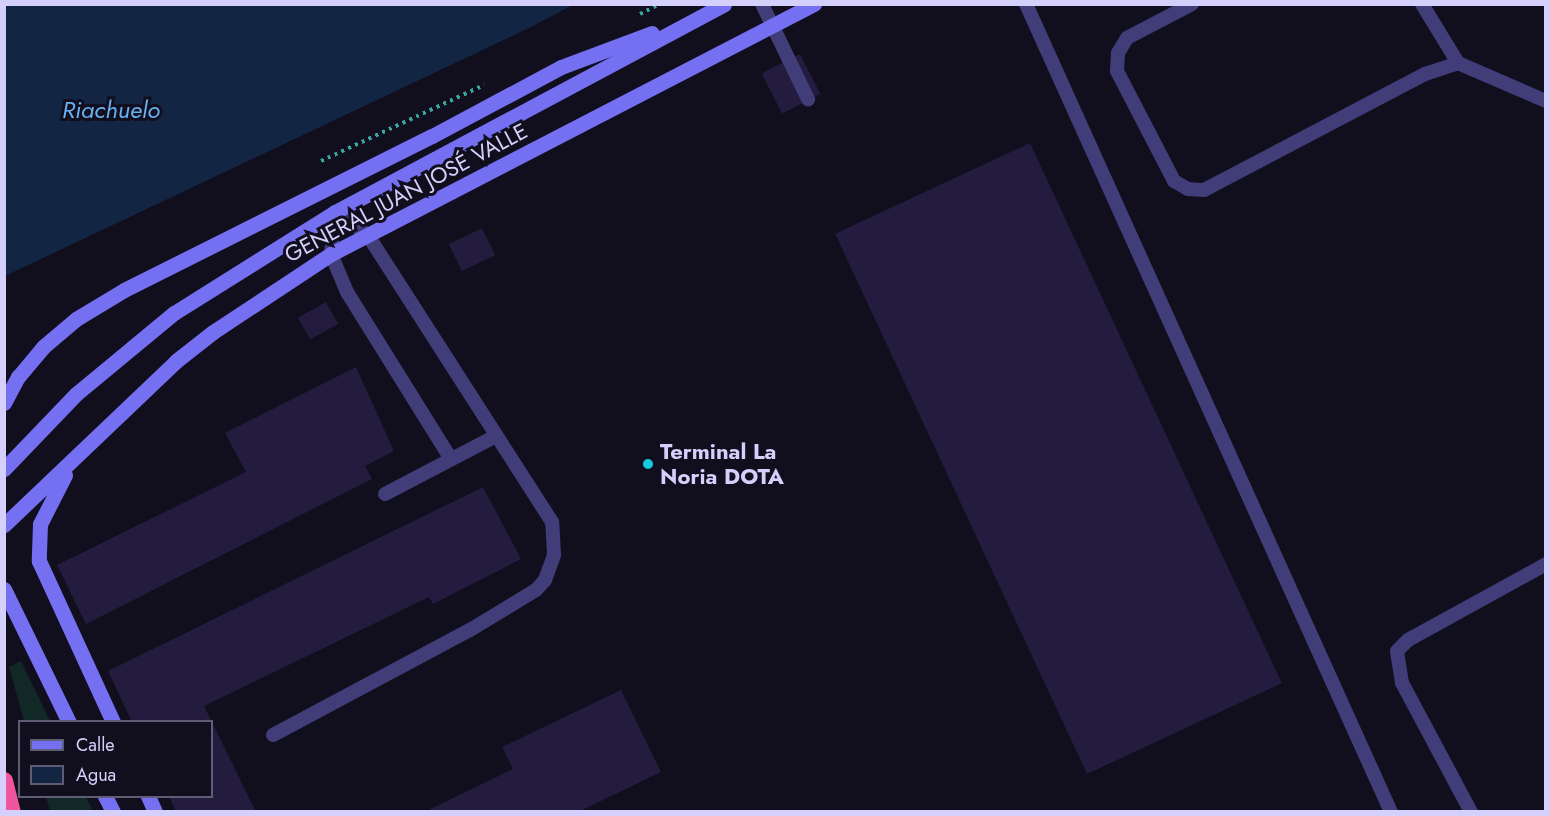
<!DOCTYPE html>
<meta charset="utf-8">
<style>
body{margin:0}
#map{position:relative;width:1550px;height:816px;overflow:hidden;background:#110e1e;font-family:Jost,sans-serif}
div>[style]{position:absolute}
.green>*{inset:0;background:#122827}
.water>*{inset:0;background:#122543}
.building>*{inset:0;background:#231c3e;transform-origin:0 0}
.path>*{height:4px;margin-top:-2px;transform-origin:0;background:repeating-linear-gradient(90deg,#38a6a1 0 3px,transparent 0 7.5px)}
.service>*{height:14px;margin:-7px;padding:0 7px;transform-origin:7px;border-radius:7px;background:#403d79}
.secondary>*{height:15px;margin:-7.5px;padding:0 7.5px;transform-origin:7.5px;border-radius:7.5px;background:#7570f2}
.motorway>*{height:18px;margin:-9px;padding:0 9px;transform-origin:9px;border-radius:9px;background:#f0569e}
.dots>*{width:16px;height:16px;translate:-50% -50%;box-sizing:border-box;border:3px solid #110e1e;border-radius:50%}
span{translate:-50% -50%;white-space:nowrap;text-align:center;line-height:1.15;-webkit-text-stroke:6px #110e1e;paint-order:stroke}
.street-label{font-size:22px;color:#d5d0fb}
.poi-label{font-size:22px;color:#d5d0fb;font-weight:700}
.left{translate:0 -50%;text-align:left}
.water-label{font-size:24px;color:#67b0f1;font-style:italic}
.frame{position:absolute;inset:0;border:6px solid #d5d0fb;pointer-events:none}
.legend{position:absolute;left:18px;top:720px;width:195px;height:78px;box-sizing:border-box;background:#110e1e;border:2px solid #5f5c76;margin:0;padding:8px 10px;list-style:none;font-size:18px;color:#d5d0fb}
.legend li{display:flex;align-items:center;gap:12px;height:30px}
.legend b{width:30px;border:2px solid #5f5c76}
</style>
<div id="map">
<div class="green">
<i style="clip-path:polygon(21px 661px,50px 721px,24px 721px,9px 667px)"></i>
<i style="clip-path:polygon(46px 797px,86px 797px,93px 811px,50px 811px)"></i>
</div>
<div class="water">
<i style="clip-path:polygon(573px 5px,529px 28px,5px 276px,5px 6px)"></i>
</div>
<div class="building">
<i style="left:800px;top:54px;width:45px;height:43px;rotate:63deg"></i>
<i style="left:1030px;top:143px;width:596px;height:215px;rotate:65deg"></i>
<i style="left:482px;top:228px;width:30px;height:37px;rotate:64deg"></i>
<i style="left:326px;top:302px;width:25px;height:32px;rotate:61deg"></i>
<i style="clip-path:polygon(356px 367px,394px 451px,365px 466px,372px 479px,86px 624px,57px 565px,246px 472px,225px 433px)"></i>
<i style="clip-path:polygon(483px 487px,521px 559px,433px 604px,429px 597px,204px 706px,256px 812px,176px 812px,169px 796px,212px 796px,212px 722px,132px 722px,108px 671px)"></i>
<i style="clip-path:polygon(621px 690px,661px 772px,578px 812px,424px 812px,513px 769px,502px 747px)"></i>
</div>
<div class="path">
<i style="left:640px;top:14px;width:22px;rotate:-27deg"></i>
<i style="left:321px;top:161px;width:180px;rotate:-25deg"></i>
</div>
<div class="service">
<i style="left:762px;top:4px;width:106px;rotate:64.2deg"></i>
<i style="left:1026px;top:4px;width:887px;rotate:65.69deg"></i>
<i style="left:1192px;top:4px;width:73px;rotate:152.4deg"></i>
<i style="left:1127px;top:38px;width:17px;rotate:121deg"></i>
<i style="left:1118px;top:53px;width:18px;rotate:93deg"></i>
<i style="left:1117px;top:71px;width:124px;rotate:62.6deg"></i>
<i style="left:1174px;top:181px;width:16px;rotate:30deg"></i>
<i style="left:1188px;top:189px;width:16px;rotate:4deg"></i>
<i style="left:1204px;top:190px;width:250px;rotate:-27.7deg"></i>
<i style="left:1425px;top:74px;width:35px;rotate:-18deg"></i>
<i style="left:1422px;top:4px;width:69px;rotate:58.6deg"></i>
<i style="left:1458px;top:63px;width:96px;rotate:23.4deg"></i>
<i style="left:335px;top:212px;width:42px;rotate:95.4deg"></i>
<i style="left:331px;top:254px;width:41px;rotate:67.2deg"></i>
<i style="left:347px;top:292px;width:197px;rotate:58.1deg"></i>
<i style="left:385px;top:494px;width:123px;rotate:-27.6deg"></i>
<i style="left:273px;top:735px;width:223px;rotate:-28.1deg"></i>
<i style="left:470px;top:630px;width:77px;rotate:-31.2deg"></i>
<i style="left:536px;top:590px;width:13px;rotate:-48deg"></i>
<i style="left:545px;top:580px;width:27px;rotate:-70deg"></i>
<i style="left:554px;top:555px;width:33px;rotate:-93deg"></i>
<i style="left:552px;top:522px;width:341px;rotate:-122.7deg"></i>
<i style="left:368px;top:235px;width:40px;rotate:-145.1deg"></i>
<i style="left:1471px;top:812px;width:146px;rotate:-118.1deg"></i>
<i style="left:1402px;top:683px;width:32px;rotate:-99deg"></i>
<i style="left:1397px;top:651px;width:16px;rotate:-45deg"></i>
<i style="left:1408px;top:640px;width:158px;rotate:-28.8deg"></i>
</div>
<div class="secondary">
<i style="left:4px;top:403px;width:30px;rotate:-62deg"></i>
<i style="left:18px;top:377px;width:39px;rotate:-50deg"></i>
<i style="left:43px;top:347px;width:43px;rotate:-40.3deg"></i>
<i style="left:76px;top:319px;width:56px;rotate:-31.1deg"></i>
<i style="left:124px;top:290px;width:344px;rotate:-26.6deg"></i>
<i style="left:432px;top:136px;width:146px;rotate:-28.1deg"></i>
<i style="left:561px;top:67px;width:97px;rotate:-20.5deg"></i>
<i style="left:4px;top:469px;width:104px;rotate:-46.2deg"></i>
<i style="left:76px;top:394px;width:127px;rotate:-39.6deg"></i>
<i style="left:174px;top:313px;width:190px;rotate:-32.1deg"></i>
<i style="left:335px;top:212px;width:441px;rotate:-28.1deg"></i>
<i style="left:65px;top:475px;width:55px;rotate:117deg"></i>
<i style="left:40px;top:524px;width:37px;rotate:92deg"></i>
<i style="left:39px;top:561px;width:177px;rotate:65.3deg"></i>
<i style="left:4px;top:525px;width:238px;rotate:-43.6deg"></i>
<i style="left:176px;top:361px;width:47px;rotate:-38.1deg"></i>
<i style="left:213px;top:332px;width:141px;rotate:-33.5deg"></i>
<i style="left:331px;top:254px;width:544px;rotate:-27.37deg"></i>
<i style="left:4px;top:589px;width:148px;rotate:64deg"></i>
<i style="left:105px;top:796px;width:18px;rotate:63deg"></i>
<i style="left:148px;top:796px;width:17px;rotate:66deg"></i>
</div>
<div class="motorway">
<i style="left:4px;top:781px;width:32px;rotate:76deg"></i>
</div>
<div class="dots">
<i style="left:648px;top:464px;background:#15cbe2"></i>
</div>
<div class="street-label">
<span style="left:406px;top:193px;rotate:-28deg">GENERAL JUAN JOSÉ VALLE</span>
</div>
<div class="poi-label">
<span class="left" style="left:660px;top:464px">Terminal La<br>Noria DOTA</span>
</div>
<div class="water-label">
<span style="left:111px;top:110px">Riachuelo</span>
</div>
<div class="frame"></div>
<ul class="legend">
<li><b style="height:8px;background:#7570f2"></b>Calle</li>
<li><b style="height:16px;background:#122543"></b>Agua</li>
</ul>
</div>
